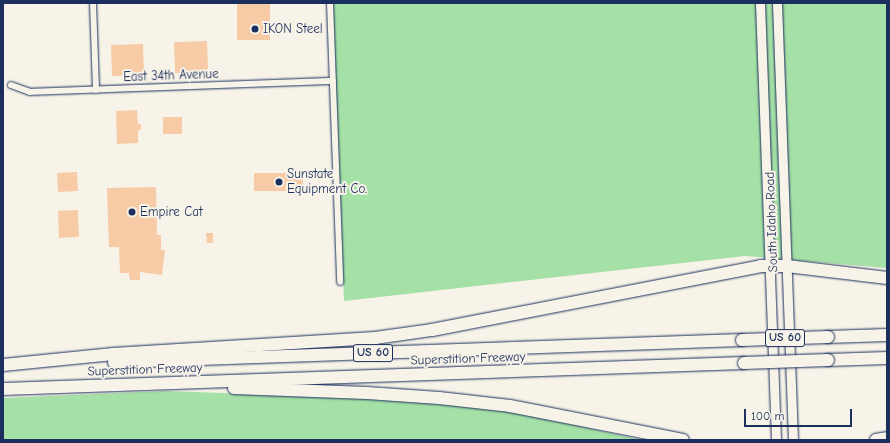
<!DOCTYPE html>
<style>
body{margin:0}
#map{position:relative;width:890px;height:443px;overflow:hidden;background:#f7f3e8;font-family:"Comic Neue",sans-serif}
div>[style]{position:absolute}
.green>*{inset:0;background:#a5e0a6}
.building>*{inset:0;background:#f7cba6;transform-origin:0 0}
.roads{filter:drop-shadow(0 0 1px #1b2f5e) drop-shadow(0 0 1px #1b2f5e)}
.minor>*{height:6px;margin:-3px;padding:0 3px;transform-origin:3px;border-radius:3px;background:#f7f3e8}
.secondary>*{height:9px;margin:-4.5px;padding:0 4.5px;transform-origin:4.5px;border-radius:4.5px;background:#f7f3e8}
.motorway>*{height:12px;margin:-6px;padding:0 6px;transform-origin:6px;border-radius:6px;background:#f7f3e8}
.bridges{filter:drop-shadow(0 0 1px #1b2f5e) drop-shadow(0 0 1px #1b2f5e)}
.motorway-bridge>*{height:12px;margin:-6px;padding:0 6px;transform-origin:6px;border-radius:6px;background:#f7f3e8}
.dots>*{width:11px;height:11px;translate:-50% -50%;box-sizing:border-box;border:2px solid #f7f3e8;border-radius:50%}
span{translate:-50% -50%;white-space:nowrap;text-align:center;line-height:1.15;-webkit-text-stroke:4px #f7f3e8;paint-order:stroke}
.shield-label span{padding:1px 3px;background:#f7f3e8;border:1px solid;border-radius:3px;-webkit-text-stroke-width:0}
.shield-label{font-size:12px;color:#1b2f5e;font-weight:700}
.poi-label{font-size:13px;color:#1b2f5e}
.left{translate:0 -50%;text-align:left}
.street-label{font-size:13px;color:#1b2f5e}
.frame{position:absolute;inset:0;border:4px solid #1b2f5e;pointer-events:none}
.scale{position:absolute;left:744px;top:409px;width:108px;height:18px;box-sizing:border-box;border:2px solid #1b2f5e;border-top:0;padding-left:5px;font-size:12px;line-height:14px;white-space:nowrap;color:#1b2f5e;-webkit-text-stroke:3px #f7f3e8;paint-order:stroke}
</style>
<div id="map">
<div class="green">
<i style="clip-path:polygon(331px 3px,887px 3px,887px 268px,745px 256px,344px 301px)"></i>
<i style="clip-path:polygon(167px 391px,410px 400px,510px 411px,642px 440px,3px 440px,3px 398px)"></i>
</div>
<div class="building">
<i style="left:237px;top:3px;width:33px;height:37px"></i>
<i style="left:207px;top:41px;width:31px;height:33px;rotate:88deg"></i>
<i style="left:143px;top:44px;width:31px;height:32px;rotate:88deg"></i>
<i style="clip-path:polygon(137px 110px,138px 124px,141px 124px,141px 130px,138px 130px,138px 143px,117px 144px,116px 111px)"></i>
<i style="left:163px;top:117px;width:19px;height:17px"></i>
<i style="left:77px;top:172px;width:19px;height:20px;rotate:87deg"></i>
<i style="left:303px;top:173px;width:18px;height:49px;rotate:90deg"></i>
<i style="clip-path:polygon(156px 187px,157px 235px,161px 235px,161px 250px,165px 250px,162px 275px,140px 272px,140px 280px,130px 280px,129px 273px,120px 273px,119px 247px,109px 247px,107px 188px)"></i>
<i style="left:78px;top:210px;width:27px;height:20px;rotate:88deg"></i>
<i style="clip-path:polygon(206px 233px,213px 233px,213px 243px,207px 243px)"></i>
</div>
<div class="roads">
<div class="minor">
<i style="left:93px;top:3px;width:87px;rotate:88deg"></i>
<i style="left:330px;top:3px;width:279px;rotate:87.9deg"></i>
<i style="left:11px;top:85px;width:20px;rotate:20deg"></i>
<i style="left:30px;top:92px;width:303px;rotate:-2.1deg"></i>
</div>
<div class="secondary">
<i style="left:760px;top:3px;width:437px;rotate:87.9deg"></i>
<i style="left:777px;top:3px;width:437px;rotate:87.9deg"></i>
</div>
<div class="motorway">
<i style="left:828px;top:337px;width:59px;rotate:-1.9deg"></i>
<i style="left:828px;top:360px;width:59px;rotate:-1.9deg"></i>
<i style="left:114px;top:362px;width:628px;rotate:-2.01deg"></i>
<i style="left:3px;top:365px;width:111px;rotate:-5.7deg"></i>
<i style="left:113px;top:354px;width:262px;rotate:-3.5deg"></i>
<i style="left:375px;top:338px;width:58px;rotate:-8deg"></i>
<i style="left:432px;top:330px;width:334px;rotate:-11deg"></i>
<i style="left:760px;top:266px;width:27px"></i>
<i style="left:787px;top:266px;width:101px;rotate:6.8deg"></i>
<i style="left:234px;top:388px;width:133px;rotate:2.2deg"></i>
<i style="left:367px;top:393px;width:72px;rotate:4deg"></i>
<i style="left:439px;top:398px;width:71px;rotate:6.4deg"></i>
<i style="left:510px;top:406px;width:176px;rotate:11.1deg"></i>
<i style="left:3px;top:389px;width:741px;rotate:-2.01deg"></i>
<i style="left:876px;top:440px;width:11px;rotate:-10deg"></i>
</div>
</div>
<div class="bridges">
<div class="motorway-bridge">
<i style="left:742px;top:340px;width:86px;rotate:-2deg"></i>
<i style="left:744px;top:363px;width:84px;rotate:-2deg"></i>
</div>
</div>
<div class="dots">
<i style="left:255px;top:29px;background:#1b2f5e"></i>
<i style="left:279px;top:182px;background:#1b2f5e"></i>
<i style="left:132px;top:212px;background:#1b2f5e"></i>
</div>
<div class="shield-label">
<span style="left:785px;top:338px">US 60</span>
<span style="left:373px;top:353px">US 60</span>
</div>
<div class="poi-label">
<span class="left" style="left:263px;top:29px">IKON Steel</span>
<span class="left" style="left:287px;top:182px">Sunstate<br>Equipment Co.</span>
<span class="left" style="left:140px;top:212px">Empire Cat</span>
</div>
<div class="street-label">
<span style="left:171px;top:76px;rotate:-2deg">East 34th Avenue</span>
<span style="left:772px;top:222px;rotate:-92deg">South Idaho Road</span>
<span style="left:468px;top:359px;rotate:-2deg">Superstition Freeway</span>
<span style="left:145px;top:370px;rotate:-2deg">Superstition Freeway</span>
</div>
<div class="frame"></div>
<div class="scale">100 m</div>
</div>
